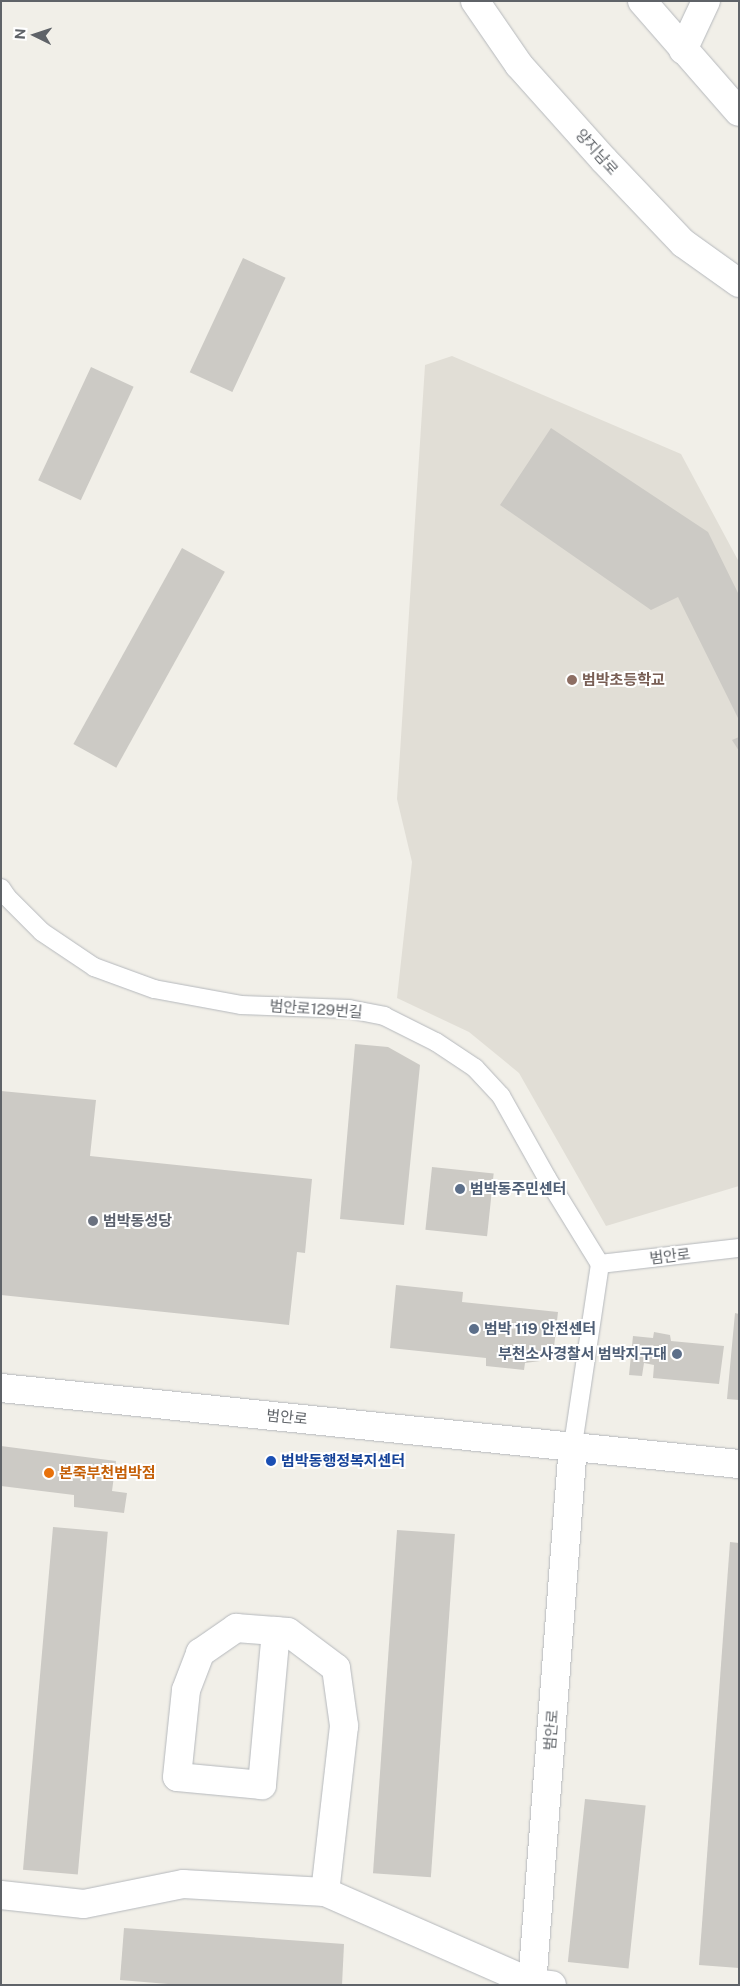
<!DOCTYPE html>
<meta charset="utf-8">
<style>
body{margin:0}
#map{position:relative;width:740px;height:1986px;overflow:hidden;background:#f1efe8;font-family:"Public Sans","Noto Sans KR",sans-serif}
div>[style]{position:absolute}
.education>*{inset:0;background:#e1ded6}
.building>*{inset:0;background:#cccac5;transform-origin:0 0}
.roads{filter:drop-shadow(0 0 1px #b5b8bc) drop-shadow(0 0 1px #b5b8bc)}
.lane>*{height:18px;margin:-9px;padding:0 9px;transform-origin:9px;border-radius:9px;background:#fff}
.street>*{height:28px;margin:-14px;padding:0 14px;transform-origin:14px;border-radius:14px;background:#fff}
.secondary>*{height:28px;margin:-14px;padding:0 14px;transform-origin:14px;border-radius:14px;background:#fff}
.dots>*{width:14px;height:14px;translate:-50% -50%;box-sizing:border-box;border:2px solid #fff;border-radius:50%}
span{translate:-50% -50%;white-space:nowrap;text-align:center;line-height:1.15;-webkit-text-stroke:4px #fff;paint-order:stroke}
.street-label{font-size:15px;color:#5f6368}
.education-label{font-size:15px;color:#785e54;font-weight:700}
.left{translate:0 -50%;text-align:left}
.service-label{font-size:15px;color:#4e5e75;font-weight:700}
.right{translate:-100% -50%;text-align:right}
.worship-label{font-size:15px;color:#5b616d;font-weight:700}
.transit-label{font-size:15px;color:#164399;font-weight:700}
.food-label{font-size:15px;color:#c56008;font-weight:700}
.frame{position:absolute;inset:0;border:2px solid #5f6368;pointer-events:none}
.north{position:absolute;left:10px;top:10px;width:50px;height:50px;-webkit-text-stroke:4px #fff;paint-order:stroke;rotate:274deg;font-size:14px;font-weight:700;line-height:20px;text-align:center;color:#5f6368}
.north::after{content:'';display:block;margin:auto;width:18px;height:22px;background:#5f6368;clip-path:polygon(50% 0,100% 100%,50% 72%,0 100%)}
</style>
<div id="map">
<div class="education">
<i style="clip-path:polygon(452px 356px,681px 454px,739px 562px,739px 1186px,606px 1226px,519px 1073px,469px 1032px,397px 998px,412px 862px,397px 799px,425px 365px)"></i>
</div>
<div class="building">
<i style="left:243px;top:258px;width:47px;height:126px;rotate:25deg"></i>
<i style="left:91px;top:367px;width:47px;height:125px;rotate:25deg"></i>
<i style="clip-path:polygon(551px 428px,708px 532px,739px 595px,739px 720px,678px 597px,651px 610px,500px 505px)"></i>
<i style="left:182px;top:548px;width:49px;height:224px;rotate:29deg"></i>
<i style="clip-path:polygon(739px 737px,739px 751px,732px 740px)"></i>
<i style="clip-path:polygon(355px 1044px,388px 1047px,420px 1065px,404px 1225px,340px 1219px)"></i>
<i style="clip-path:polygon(1px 1091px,96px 1100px,90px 1156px,312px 1179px,305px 1253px,297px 1252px,289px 1325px,1px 1295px)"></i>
<i style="left:432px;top:1167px;width:62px;height:63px;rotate:6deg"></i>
<i style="clip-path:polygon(396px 1285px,463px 1292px,462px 1302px,558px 1312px,554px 1347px,549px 1346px,540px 1361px,525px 1363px,524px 1370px,486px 1366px,486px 1358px,390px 1348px)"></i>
<i style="clip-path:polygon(735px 1313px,739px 1314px,739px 1400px,727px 1399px)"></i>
<i style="clip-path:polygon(654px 1332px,670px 1335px,671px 1341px,724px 1346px,719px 1384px,653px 1378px,654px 1365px,644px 1363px,642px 1376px,629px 1375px,633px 1336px,653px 1338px)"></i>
<i style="clip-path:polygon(1px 1446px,116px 1461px,112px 1491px,127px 1493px,124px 1513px,74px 1507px,74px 1495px,1px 1486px)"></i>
<i style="left:53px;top:1527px;width:55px;height:344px;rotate:5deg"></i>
<i style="left:397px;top:1530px;width:58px;height:344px;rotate:4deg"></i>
<i style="clip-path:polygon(730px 1542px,739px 1543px,739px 1968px,699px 1965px)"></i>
<i style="left:585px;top:1799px;width:61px;height:164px;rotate:6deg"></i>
<i style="clip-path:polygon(124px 1928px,344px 1944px,342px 1985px,180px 1985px,120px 1980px)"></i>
</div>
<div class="roads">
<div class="lane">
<i style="left:1px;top:888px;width:11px;rotate:56deg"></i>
<i style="left:7px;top:897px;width:49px;rotate:45deg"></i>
<i style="left:42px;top:932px;width:63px;rotate:33.9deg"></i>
<i style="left:94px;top:967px;width:64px;rotate:20.1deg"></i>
<i style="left:154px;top:989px;width:88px;rotate:10.4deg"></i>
<i style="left:241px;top:1005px;width:108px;rotate:2.1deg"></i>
<i style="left:349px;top:1009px;width:36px;rotate:11deg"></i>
<i style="left:384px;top:1016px;width:58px;rotate:26.6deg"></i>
<i style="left:436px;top:1042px;width:47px;rotate:33.7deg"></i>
<i style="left:475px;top:1068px;width:38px;rotate:47deg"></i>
<i style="left:501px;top:1096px;width:94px;rotate:60.7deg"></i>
<i style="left:547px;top:1178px;width:101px;rotate:58.4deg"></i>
<i style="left:600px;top:1264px;width:183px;rotate:98.5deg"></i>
<i style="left:600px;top:1264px;width:140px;rotate:-6.6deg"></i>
</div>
<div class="street">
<i style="left:475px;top:1px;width:78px;rotate:55.5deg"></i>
<i style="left:519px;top:65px;width:127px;rotate:48.2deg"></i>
<i style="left:604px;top:160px;width:115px;rotate:46.4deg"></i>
<i style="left:683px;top:243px;width:69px;rotate:35.5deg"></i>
<i style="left:642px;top:1px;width:147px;rotate:48.9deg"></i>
<i style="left:683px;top:50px;width:54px;rotate:-64.9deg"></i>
<i style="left:276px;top:1631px;width:155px;rotate:95.2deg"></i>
<i style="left:262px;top:1785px;width:85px;rotate:-174.6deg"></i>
<i style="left:177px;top:1777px;width:87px;rotate:-84.1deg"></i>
<i style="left:186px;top:1690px;width:40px;rotate:-69deg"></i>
<i style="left:200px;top:1653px;width:44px;rotate:-34.8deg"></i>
<i style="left:236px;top:1628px;width:52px;rotate:4.4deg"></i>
<i style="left:288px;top:1632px;width:60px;rotate:36.9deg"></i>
<i style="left:336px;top:1668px;width:59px;rotate:82.1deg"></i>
<i style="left:344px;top:1726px;width:167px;rotate:96.5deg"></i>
<i style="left:1px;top:1895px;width:83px;rotate:6.2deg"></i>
<i style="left:84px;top:1904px;width:101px;rotate:-11.4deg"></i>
<i style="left:183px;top:1884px;width:142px;rotate:3.2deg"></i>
<i style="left:325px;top:1892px;width:226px;rotate:23.7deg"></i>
<i style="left:532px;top:1983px;width:20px;rotate:6deg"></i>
<i style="left:532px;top:1985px;width:542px;rotate:-85.66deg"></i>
</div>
<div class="secondary">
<i style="left:1px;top:1388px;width:742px;rotate:5.88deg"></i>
</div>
</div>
<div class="dots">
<i style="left:572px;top:680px;background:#8d6e63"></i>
<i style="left:460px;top:1189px;background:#5c6f8a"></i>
<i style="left:93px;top:1221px;background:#6b7280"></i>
<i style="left:474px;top:1329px;background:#5c6f8a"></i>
<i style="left:677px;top:1354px;background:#5c6f8a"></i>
<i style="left:271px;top:1461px;background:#1a4fb4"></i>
<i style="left:49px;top:1473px;background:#e8710a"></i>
</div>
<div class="street-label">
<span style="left:597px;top:152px;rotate:48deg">양지남로</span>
<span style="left:316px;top:1009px;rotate:4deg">범안로129번길</span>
<span style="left:670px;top:1256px;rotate:-7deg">범안로</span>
<span style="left:287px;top:1417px;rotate:6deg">범안로</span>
<span style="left:551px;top:1730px;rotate:-86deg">범안로</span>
</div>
<div class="education-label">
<span class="left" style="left:582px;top:680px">범박초등학교</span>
</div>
<div class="service-label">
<span class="left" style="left:470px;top:1189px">범박동주민센터</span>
<span class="left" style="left:484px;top:1329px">범박 119 안전센터</span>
<span class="right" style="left:667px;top:1354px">부천소사경찰서 범박지구대</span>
</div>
<div class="worship-label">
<span class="left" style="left:103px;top:1221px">범박동성당</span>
</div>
<div class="transit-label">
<span class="left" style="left:281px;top:1461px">범박동행정복지센터</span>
</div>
<div class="food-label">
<span class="left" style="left:59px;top:1473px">본죽부천범박점</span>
</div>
<div class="frame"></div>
<div class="north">N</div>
</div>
